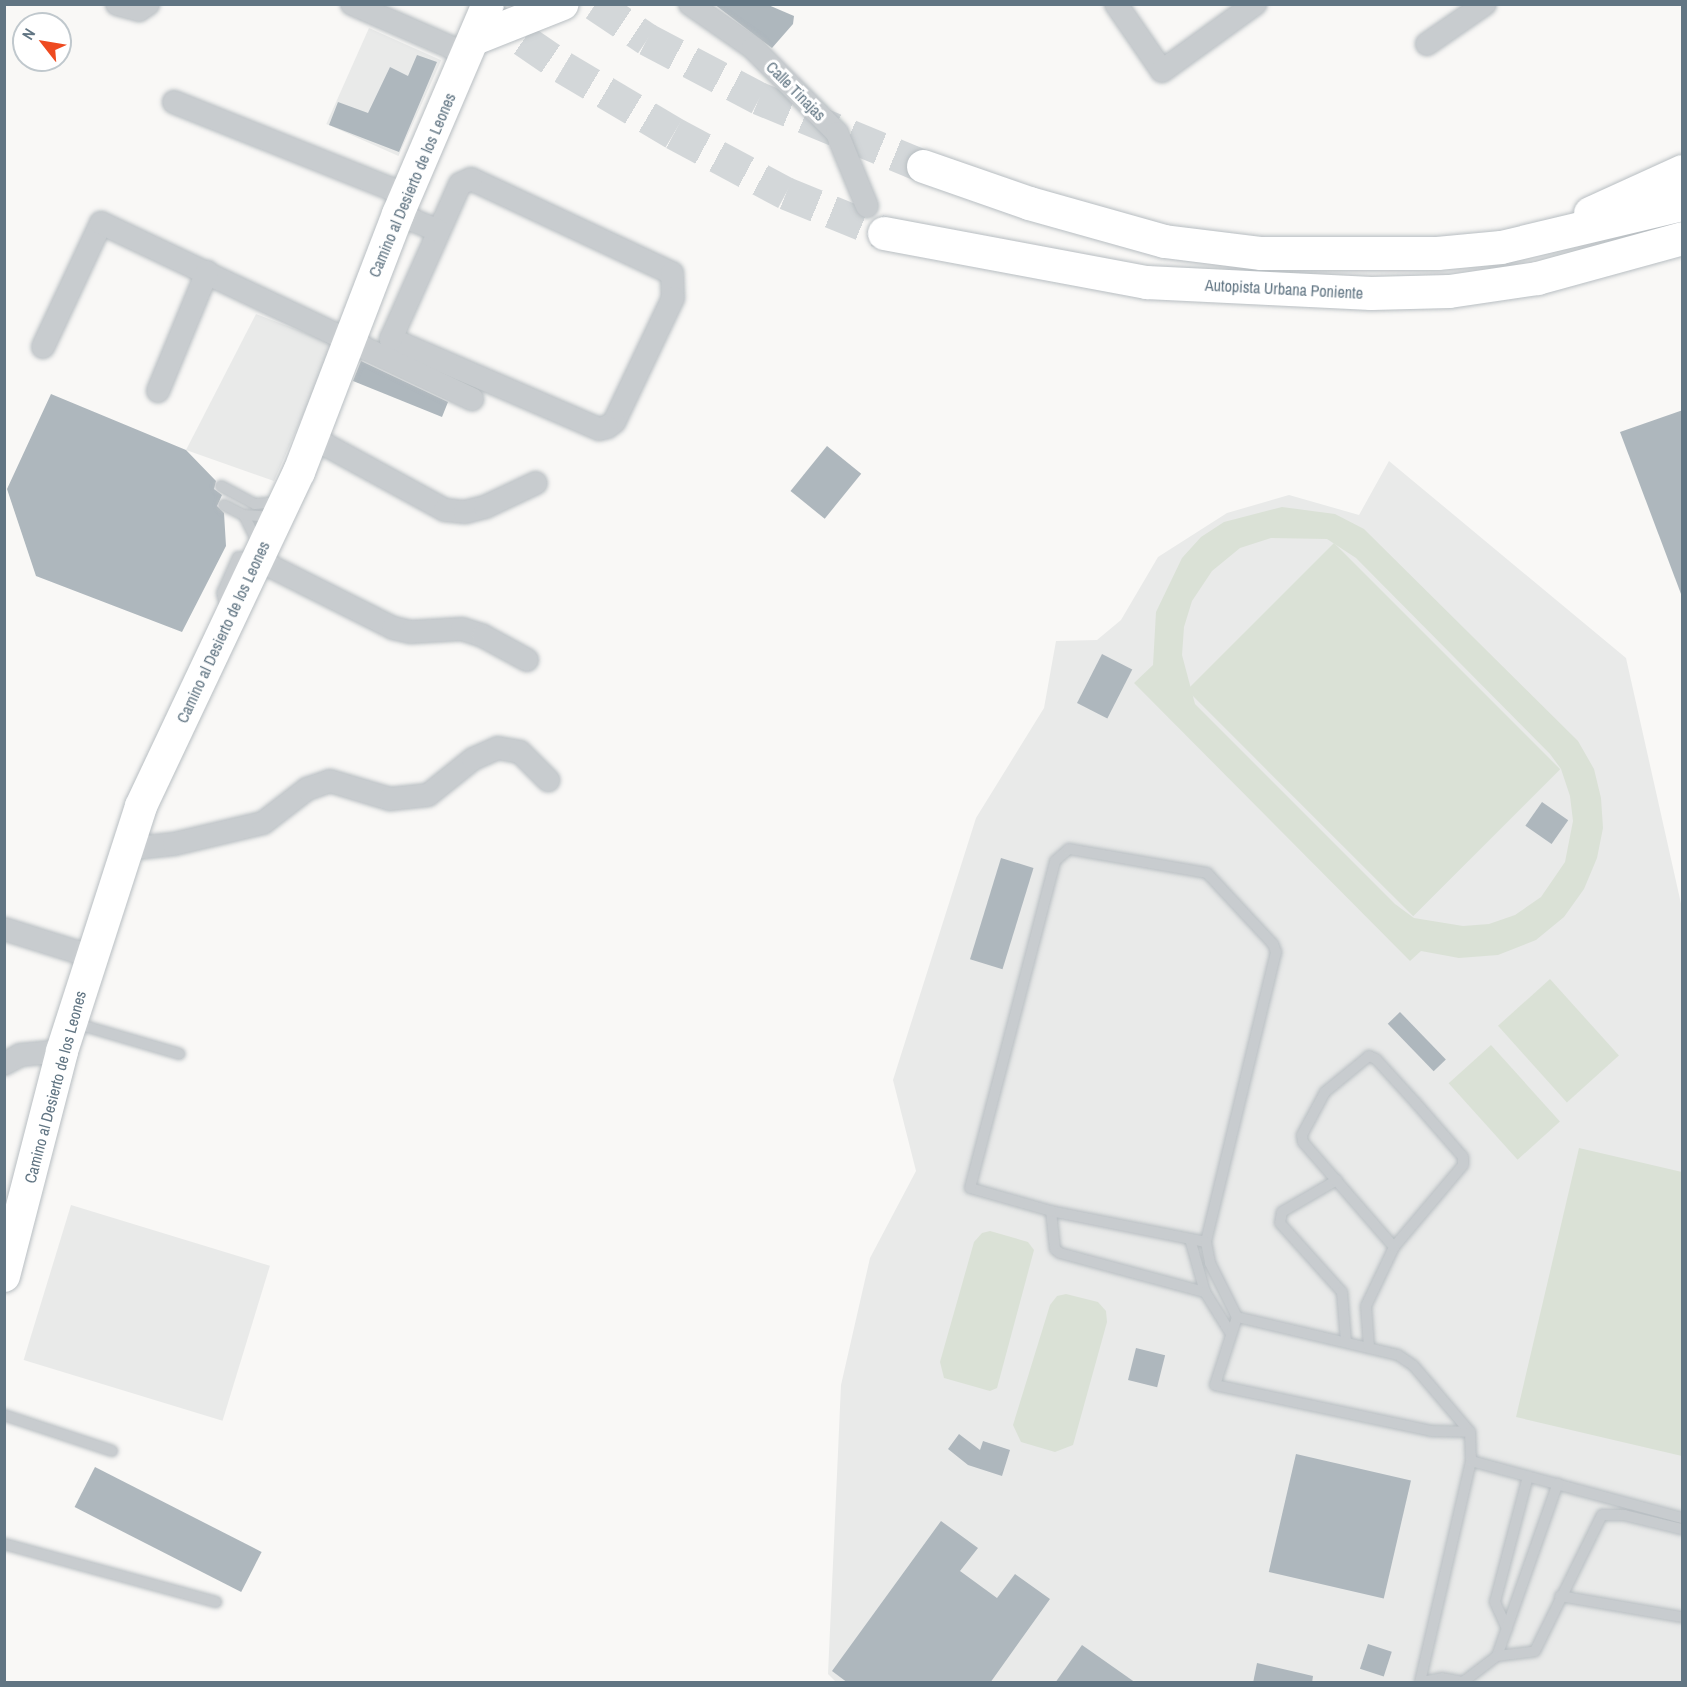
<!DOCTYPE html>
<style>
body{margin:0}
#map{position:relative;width:1687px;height:1687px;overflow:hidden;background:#f9f8f6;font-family:"Archivo Narrow",sans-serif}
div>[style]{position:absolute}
.built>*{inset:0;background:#e9eae9;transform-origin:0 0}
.green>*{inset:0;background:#dae1d6;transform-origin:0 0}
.building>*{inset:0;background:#aeb7bd;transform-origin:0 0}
.highway-tunnel>*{height:33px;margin-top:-16.5px;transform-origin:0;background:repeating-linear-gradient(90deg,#d3d7d9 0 33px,transparent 0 49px)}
.roads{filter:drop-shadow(0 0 2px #b8bec2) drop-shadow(0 0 2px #b8bec2)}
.lane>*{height:10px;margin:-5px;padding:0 5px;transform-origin:5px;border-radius:5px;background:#c8cccf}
.street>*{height:22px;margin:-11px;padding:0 11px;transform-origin:11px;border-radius:11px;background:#c8cccf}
.secondary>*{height:32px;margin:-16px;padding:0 16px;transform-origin:16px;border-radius:16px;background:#fff}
.highway>*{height:33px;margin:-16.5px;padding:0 16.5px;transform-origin:16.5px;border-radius:16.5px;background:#fff}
span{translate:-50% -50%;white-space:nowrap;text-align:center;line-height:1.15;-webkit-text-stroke:6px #fff;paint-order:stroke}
.street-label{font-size:16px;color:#617583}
.frame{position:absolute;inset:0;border:6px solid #617583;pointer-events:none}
.north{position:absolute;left:12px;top:12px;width:60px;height:60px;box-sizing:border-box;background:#fff;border:2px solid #c0c8cd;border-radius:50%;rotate:301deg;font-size:16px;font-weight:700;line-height:24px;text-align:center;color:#617583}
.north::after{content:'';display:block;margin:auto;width:21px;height:27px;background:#ee4a20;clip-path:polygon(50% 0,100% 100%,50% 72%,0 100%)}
</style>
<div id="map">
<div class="built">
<i style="left:369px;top:28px;width:79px;height:105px;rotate:24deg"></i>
<i style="clip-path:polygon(256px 314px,334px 344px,274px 481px,186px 450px)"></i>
<i style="clip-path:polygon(1389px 461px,1626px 658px,1682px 908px,1682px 1682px,836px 1682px,828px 1674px,841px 1385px,870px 1258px,916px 1171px,893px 1080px,976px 818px,1044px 708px,1056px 641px,1097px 640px,1121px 620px,1158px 557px,1227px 513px,1289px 495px,1359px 515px)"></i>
<i style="left:71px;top:1205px;width:208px;height:162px;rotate:17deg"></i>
</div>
<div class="green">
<i style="clip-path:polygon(evenodd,1282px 507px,1335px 514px,1364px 529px,1578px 741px,1594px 769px,1601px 798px,1603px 828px,1597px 858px,1584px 889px,1564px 917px,1536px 940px,1498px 955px,1459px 958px,1421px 951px,1410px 961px,1134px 683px,1153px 665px,1156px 612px,1182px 558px,1201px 537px,1224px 522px,1282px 507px,1271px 538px,1327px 539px,1356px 558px,1550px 754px,1561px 769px,1570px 796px,1573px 821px,1565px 862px,1541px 897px,1515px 915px,1489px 924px,1463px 926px,1414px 918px,1395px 904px,1195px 704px,1182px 655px,1184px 627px,1192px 601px,1212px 571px,1240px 548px,1271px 538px)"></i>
<i style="left:1334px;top:543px;width:320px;height:208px;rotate:45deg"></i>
<i style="left:1550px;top:979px;width:103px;height:70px;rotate:48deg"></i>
<i style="left:1491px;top:1045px;width:103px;height:57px;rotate:48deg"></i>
<i style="clip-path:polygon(1579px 1148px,1682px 1172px,1682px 1456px,1516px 1417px)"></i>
<i style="clip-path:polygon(990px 1231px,1028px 1242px,1034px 1250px,997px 1388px,990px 1391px,944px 1378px,940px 1362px,974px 1242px,982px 1233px)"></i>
<i style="clip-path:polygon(1066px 1294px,1098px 1302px,1106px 1311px,1107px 1322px,1073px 1445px,1055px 1452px,1021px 1442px,1013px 1425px,1050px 1305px,1057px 1296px)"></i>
</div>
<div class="building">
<i style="clip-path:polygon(714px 4px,766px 4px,794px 16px,793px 24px,772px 48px)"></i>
<i style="clip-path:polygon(417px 55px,437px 62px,399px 152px,329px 125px,338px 102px,368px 113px,390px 67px,408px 76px)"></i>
<i style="clip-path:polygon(361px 361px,448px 402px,442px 417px,353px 381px)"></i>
<i style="clip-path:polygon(51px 394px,186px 450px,216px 481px,214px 489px,222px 495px,217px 506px,224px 513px,226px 546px,182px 632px,36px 576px,7px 489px)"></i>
<i style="clip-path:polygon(1683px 410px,1683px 594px,1681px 594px,1620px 432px)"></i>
<i style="left:827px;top:446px;width:44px;height:58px;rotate:39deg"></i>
<i style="left:1102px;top:654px;width:34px;height:55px;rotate:27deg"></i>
<i style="left:1542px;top:802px;width:32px;height:29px;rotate:35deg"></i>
<i style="left:1001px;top:858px;width:34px;height:106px;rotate:17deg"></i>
<i style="left:1400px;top:1012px;width:66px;height:17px;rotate:46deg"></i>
<i style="left:1136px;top:1348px;width:30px;height:33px;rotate:14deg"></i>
<i style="clip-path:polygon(959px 1434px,980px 1450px,983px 1441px,1010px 1450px,1002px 1476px,968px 1465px,948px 1449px)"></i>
<i style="left:1296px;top:1454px;width:118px;height:121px;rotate:13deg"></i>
<i style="left:95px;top:1467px;width:187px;height:45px;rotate:27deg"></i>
<i style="clip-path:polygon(941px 1521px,978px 1548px,960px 1571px,997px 1598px,1015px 1574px,1050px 1599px,990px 1683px,848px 1683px,832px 1671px)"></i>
<i style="left:1368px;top:1644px;width:25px;height:26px;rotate:18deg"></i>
<i style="clip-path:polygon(1082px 1645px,1136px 1683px,1055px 1683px)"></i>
<i style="clip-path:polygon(1257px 1663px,1313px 1676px,1312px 1683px,1253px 1683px)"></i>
</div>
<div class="highway-tunnel">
<i style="left:595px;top:4px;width:63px;rotate:33.9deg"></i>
<i style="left:647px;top:39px;width:127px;rotate:27.8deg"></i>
<i style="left:759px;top:98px;width:178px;rotate:22.5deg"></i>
<i style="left:483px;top:12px;width:97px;rotate:34.5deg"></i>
<i style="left:563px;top:67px;width:129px;rotate:30.7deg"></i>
<i style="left:674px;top:133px;width:127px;rotate:28.2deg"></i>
<i style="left:786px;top:193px;width:106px;rotate:22.2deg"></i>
</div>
<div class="roads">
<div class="lane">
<i style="left:221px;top:486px;width:38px;rotate:28deg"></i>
<i style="left:255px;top:504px;width:24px;rotate:-5deg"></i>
<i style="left:224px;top:505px;width:22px;rotate:27deg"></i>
<i style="left:244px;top:515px;width:34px;rotate:64deg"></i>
<i style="left:244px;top:515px;width:29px;rotate:4deg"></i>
<i style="left:226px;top:609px;width:16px;rotate:-104deg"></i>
<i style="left:222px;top:593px;width:39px;rotate:-66deg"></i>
<i style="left:238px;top:557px;width:18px;rotate:6deg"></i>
<i style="left:74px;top:1023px;width:110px;rotate:16.3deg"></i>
<i style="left:1337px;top:1180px;width:64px;rotate:149.8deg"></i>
<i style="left:1282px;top:1212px;width:11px;rotate:100deg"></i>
<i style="left:1280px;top:1223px;width:93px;rotate:48.1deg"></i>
<i style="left:1342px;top:1292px;width:50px;rotate:85.4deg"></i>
<i style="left:1051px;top:1211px;width:38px;rotate:84deg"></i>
<i style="left:1055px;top:1249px;width:6px;rotate:39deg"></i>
<i style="left:1060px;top:1253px;width:150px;rotate:15.1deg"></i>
<i style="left:1190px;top:1239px;width:55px;rotate:74.2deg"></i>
<i style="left:1205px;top:1292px;width:49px;rotate:58.2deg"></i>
<i style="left:1206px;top:1242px;width:158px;rotate:-168.7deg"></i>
<i style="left:1051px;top:1211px;width:84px;rotate:-164.1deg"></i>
<i style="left:970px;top:1188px;width:338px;rotate:-75.4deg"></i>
<i style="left:1055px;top:861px;width:18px;rotate:-41deg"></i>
<i style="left:1069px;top:849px;width:140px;rotate:9.9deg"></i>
<i style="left:1207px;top:873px;width:97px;rotate:47.1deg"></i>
<i style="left:1273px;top:944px;width:9px;rotate:69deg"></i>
<i style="left:1276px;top:952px;width:298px;rotate:103.6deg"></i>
<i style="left:1206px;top:1242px;width:21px;rotate:79deg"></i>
<i style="left:1210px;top:1263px;width:60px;rotate:63.4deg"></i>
<i style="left:1237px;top:1317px;width:71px;rotate:107.9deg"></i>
<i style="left:1215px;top:1385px;width:221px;rotate:12deg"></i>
<i style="left:1431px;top:1431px;width:39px;rotate:1deg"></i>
<i style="left:1237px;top:1317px;width:165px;rotate:13.3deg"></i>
<i style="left:1398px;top:1355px;width:18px;rotate:34deg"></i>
<i style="left:1413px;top:1365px;width:88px;rotate:49.6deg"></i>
<i style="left:1470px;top:1432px;width:29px;rotate:88deg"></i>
<i style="left:1471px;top:1461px;width:227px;rotate:103deg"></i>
<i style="left:1369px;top:1347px;width:41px;rotate:-94.2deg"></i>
<i style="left:1366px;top:1306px;width:65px;rotate:-64.6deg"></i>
<i style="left:1394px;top:1247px;width:107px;rotate:-49.9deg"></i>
<i style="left:1463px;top:1165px;width:8px;rotate:-90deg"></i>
<i style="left:1463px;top:1157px;width:72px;rotate:-131deg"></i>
<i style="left:1416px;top:1103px;width:59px;rotate:-132.3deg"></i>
<i style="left:1376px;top:1059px;width:8px;rotate:-157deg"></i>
<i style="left:1369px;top:1056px;width:57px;rotate:140.7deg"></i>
<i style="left:1325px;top:1092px;width:49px;rotate:118.1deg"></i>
<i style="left:1302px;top:1135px;width:7px;rotate:82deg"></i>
<i style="left:1303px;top:1142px;width:139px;rotate:49.1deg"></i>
<i style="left:4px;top:1415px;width:114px;rotate:18.4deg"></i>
<i style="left:1471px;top:1461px;width:219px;rotate:15.1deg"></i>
<i style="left:4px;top:1544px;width:220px;rotate:15.3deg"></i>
<i style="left:1560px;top:1596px;width:124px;rotate:9.8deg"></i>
<i style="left:1507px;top:1629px;width:30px;rotate:-114deg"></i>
<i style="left:1495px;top:1602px;width:130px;rotate:-75.3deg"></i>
<i style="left:1497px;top:1656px;width:183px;rotate:-70.6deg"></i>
<i style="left:1422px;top:1682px;width:20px;rotate:-11deg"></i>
<i style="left:1442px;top:1678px;width:21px;rotate:11deg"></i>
<i style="left:1463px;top:1682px;width:43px;rotate:-37.4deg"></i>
<i style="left:1497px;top:1656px;width:38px;rotate:-7deg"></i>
<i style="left:1535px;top:1651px;width:152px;rotate:-63.8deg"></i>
<i style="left:1602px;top:1515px;width:22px"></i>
<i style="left:1624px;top:1515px;width:60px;rotate:13.6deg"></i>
</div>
<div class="street">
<i style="left:117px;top:4px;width:23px;rotate:15deg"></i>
<i style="left:139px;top:10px;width:11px;rotate:-34deg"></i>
<i style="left:352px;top:4px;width:128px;rotate:23.6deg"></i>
<i style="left:690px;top:4px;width:77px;rotate:34.9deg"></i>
<i style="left:753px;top:48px;width:120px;rotate:45.3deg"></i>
<i style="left:837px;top:133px;width:79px;rotate:67.7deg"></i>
<i style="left:1116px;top:4px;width:81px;rotate:55.5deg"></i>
<i style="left:1162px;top:71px;width:115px;rotate:-35.8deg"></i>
<i style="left:1427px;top:44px;width:70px;rotate:-34.6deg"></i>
<i style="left:174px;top:102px;width:250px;rotate:21.8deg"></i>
<i style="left:471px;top:179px;width:222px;rotate:25.1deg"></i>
<i style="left:672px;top:273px;width:25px;rotate:88deg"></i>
<i style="left:673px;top:298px;width:137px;rotate:115.4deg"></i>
<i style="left:614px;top:422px;width:9px;rotate:144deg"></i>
<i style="left:607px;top:427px;width:8px;rotate:166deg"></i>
<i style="left:599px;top:429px;width:227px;rotate:-156.6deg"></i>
<i style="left:391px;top:339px;width:170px;rotate:-66deg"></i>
<i style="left:460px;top:184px;width:12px;rotate:-24deg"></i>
<i style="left:398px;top:214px;width:44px;rotate:22.5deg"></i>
<i style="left:43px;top:347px;width:137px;rotate:-64.9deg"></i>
<i style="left:101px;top:223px;width:411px;rotate:25.4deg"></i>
<i style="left:158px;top:391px;width:129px;rotate:-67.6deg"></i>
<i style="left:313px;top:438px;width:150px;rotate:28.6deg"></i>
<i style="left:445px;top:510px;width:20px;rotate:6deg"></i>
<i style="left:465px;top:512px;width:21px;rotate:-14deg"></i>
<i style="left:485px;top:507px;width:56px;rotate:-25.2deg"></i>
<i style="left:256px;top:559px;width:153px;rotate:26.7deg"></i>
<i style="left:393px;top:628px;width:18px;rotate:13deg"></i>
<i style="left:411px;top:632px;width:51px;rotate:-3.4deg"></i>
<i style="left:462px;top:629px;width:22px;rotate:18deg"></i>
<i style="left:483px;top:636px;width:50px;rotate:28.6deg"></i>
<i style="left:127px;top:849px;width:47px;rotate:-6.1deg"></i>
<i style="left:174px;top:844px;width:91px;rotate:-13.3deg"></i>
<i style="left:263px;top:823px;width:56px;rotate:-37.7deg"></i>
<i style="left:307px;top:789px;width:24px;rotate:-19deg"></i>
<i style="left:330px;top:781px;width:63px;rotate:16.7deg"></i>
<i style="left:390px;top:799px;width:38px;rotate:-6deg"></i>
<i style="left:428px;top:795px;width:58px;rotate:-38.7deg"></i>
<i style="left:473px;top:759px;width:27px;rotate:-24deg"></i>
<i style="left:498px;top:748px;width:22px;rotate:10deg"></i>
<i style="left:520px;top:752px;width:40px;rotate:45deg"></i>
<i style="left:4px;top:929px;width:90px;rotate:17.4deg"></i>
<i style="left:4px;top:1064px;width:18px;rotate:-29deg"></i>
<i style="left:20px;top:1055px;width:42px;rotate:-5.4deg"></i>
</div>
<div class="secondary">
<i style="left:477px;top:38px;width:92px;rotate:-21.6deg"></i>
<i style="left:4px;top:1276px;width:232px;rotate:-75.5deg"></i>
<i style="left:62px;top:1051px;width:257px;rotate:-72.1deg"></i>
<i style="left:141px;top:806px;width:369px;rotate:-64.7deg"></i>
<i style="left:299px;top:472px;width:276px;rotate:-69deg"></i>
<i style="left:398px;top:214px;width:228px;rotate:-66.8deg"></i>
</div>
<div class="highway">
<i style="left:923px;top:166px;width:112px;rotate:19.2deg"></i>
<i style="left:1029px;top:203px;width:140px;rotate:15.7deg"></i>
<i style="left:1164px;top:241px;width:98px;rotate:7.1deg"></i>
<i style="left:1261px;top:253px;width:176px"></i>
<i style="left:1437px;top:253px;width:64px;rotate:-5.4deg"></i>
<i style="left:1501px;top:247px;width:186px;rotate:-13.4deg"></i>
<i style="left:1590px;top:213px;width:101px;rotate:-24.5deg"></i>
<i style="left:884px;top:233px;width:267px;rotate:10.6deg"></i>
<i style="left:1146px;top:282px;width:225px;rotate:2.8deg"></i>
<i style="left:1371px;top:293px;width:78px;rotate:-1.5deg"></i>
<i style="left:1449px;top:291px;width:89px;rotate:-8.4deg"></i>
<i style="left:1537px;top:278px;width:150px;rotate:-15.4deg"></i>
</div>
</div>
<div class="street-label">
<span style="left:796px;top:91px;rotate:45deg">Calle Tinajas</span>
<span style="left:412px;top:185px;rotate:-67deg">Camino al Desierto de los Leones</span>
<span style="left:1284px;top:289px;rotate:3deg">Autopista Urbana Poniente</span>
<span style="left:223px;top:632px;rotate:-65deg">Camino al Desierto de los Leones</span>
<span style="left:55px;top:1087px;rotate:-75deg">Camino al Desierto de los Leones</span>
</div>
<div class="frame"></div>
<div class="north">N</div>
</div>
